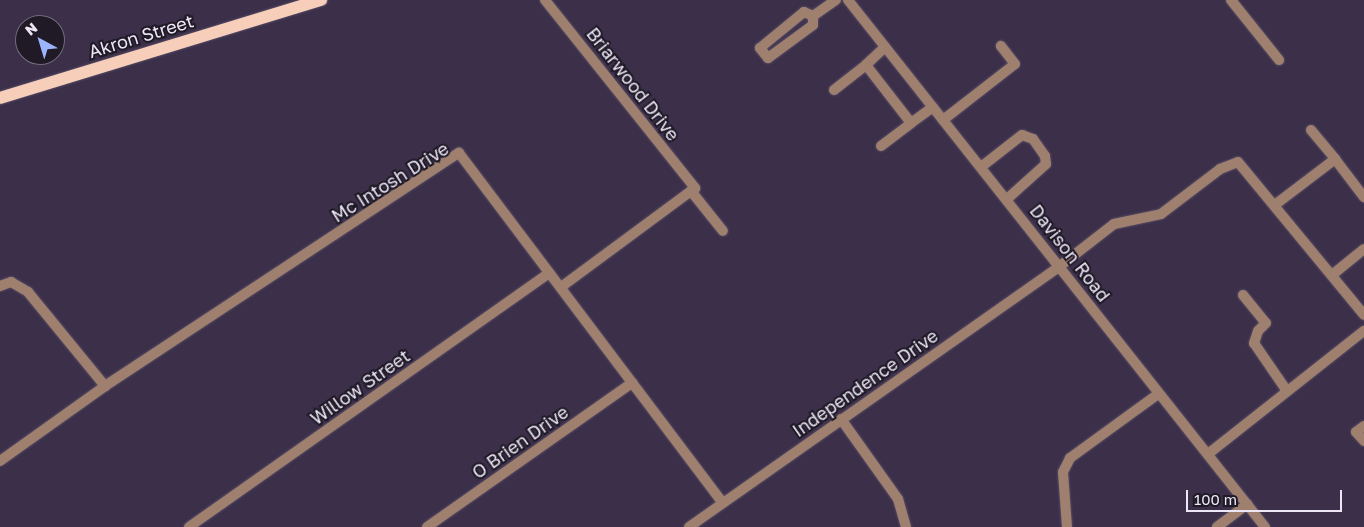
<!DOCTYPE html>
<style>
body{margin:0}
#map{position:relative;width:1364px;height:527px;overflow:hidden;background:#3b2f49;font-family:"Golos Text",sans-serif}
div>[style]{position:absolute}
.roads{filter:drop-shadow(0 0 1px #574c65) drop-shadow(0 0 1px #574c65)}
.minor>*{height:10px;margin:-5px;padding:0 5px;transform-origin:5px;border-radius:5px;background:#9f7f6e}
.major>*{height:12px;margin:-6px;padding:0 6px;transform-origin:6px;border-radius:6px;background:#f7ceba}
span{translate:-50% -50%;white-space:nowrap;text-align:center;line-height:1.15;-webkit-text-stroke:4px #1f1a26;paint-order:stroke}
.street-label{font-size:18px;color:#ede6f7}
.north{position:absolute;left:15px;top:15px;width:50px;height:50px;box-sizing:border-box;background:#1f1a26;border:1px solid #716c7a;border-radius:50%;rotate:321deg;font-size:14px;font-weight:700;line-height:20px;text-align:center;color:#ede6f7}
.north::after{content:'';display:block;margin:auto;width:18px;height:22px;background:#9cb4fd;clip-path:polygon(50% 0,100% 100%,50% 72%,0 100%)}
.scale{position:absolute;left:1186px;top:490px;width:156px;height:22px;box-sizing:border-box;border:2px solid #ede6f7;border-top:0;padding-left:6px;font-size:15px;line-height:18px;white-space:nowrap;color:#ede6f7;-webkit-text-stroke:4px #1f1a26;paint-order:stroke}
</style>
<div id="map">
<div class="roads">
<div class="minor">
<i style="left:545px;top:0;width:241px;rotate:51.4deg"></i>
<i style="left:695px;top:188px;width:167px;rotate:143.5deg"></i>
<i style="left:848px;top:0;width:672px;rotate:51.65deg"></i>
<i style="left:1231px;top:0;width:77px;rotate:51.3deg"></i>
<i style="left:804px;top:12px;width:10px;rotate:24deg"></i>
<i style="left:813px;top:16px;width:9px;rotate:90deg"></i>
<i style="left:813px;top:25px;width:56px;rotate:143.7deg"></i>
<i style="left:768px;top:58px;width:13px;rotate:-129deg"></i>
<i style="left:760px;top:48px;width:57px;rotate:-39.3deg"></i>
<i style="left:813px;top:16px;width:28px;rotate:-35deg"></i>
<i style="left:885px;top:47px;width:26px;rotate:137deg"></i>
<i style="left:866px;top:65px;width:73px;rotate:52.2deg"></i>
<i style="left:911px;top:123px;width:27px;rotate:-36deg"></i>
<i style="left:834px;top:90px;width:41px;rotate:-38deg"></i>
<i style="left:943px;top:120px;width:91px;rotate:-37.9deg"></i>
<i style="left:1015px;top:64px;width:23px;rotate:-128deg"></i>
<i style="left:1311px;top:130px;width:38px;rotate:50deg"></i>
<i style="left:881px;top:146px;width:38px;rotate:-37deg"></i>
<i style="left:981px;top:167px;width:52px;rotate:-38deg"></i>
<i style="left:1022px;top:135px;width:12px;rotate:20deg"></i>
<i style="left:1033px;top:139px;width:21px;rotate:55deg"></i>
<i style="left:1045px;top:156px;width:8px;rotate:83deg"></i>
<i style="left:1046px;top:164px;width:52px;rotate:138.1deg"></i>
<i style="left:691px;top:191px;width:51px;rotate:51.3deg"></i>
<i style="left:1276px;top:204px;width:74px;rotate:-37.3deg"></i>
<i style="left:1335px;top:159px;width:48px;rotate:52.7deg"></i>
<i style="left:1332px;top:275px;width:41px;rotate:-39.1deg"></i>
<i style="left:0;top:286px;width:12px;rotate:-20deg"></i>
<i style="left:11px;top:282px;width:20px;rotate:30deg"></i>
<i style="left:28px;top:292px;width:122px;rotate:50.7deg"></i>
<i style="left:1243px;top:295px;width:36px;rotate:51deg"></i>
<i style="left:1266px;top:323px;width:11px;rotate:135deg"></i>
<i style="left:1258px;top:331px;width:13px;rotate:108deg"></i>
<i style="left:1254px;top:343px;width:58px;rotate:55.5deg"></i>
<i style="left:841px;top:419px;width:98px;rotate:54.5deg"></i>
<i style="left:898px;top:499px;width:29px;rotate:74deg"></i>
<i style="left:1364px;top:426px;width:10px;rotate:143deg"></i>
<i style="left:1356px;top:432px;width:12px;rotate:48deg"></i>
<i style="left:1208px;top:454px;width:199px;rotate:-38.3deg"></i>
<i style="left:0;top:461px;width:129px;rotate:-35.5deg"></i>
<i style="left:105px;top:386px;width:424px;rotate:-33.4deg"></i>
<i style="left:459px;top:153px;width:438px;rotate:53deg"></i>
<i style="left:189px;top:527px;width:441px;rotate:-35.2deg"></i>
<i style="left:427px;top:527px;width:251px;rotate:-35.1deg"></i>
<i style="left:689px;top:527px;width:454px;rotate:-35.1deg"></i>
<i style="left:1060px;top:266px;width:68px;rotate:-37.9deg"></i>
<i style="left:1114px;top:224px;width:48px;rotate:-12deg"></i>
<i style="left:1161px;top:214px;width:74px;rotate:-37.3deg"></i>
<i style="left:1220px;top:169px;width:19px;rotate:-21deg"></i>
<i style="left:1238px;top:162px;width:198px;rotate:50.5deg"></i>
<i style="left:1067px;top:527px;width:55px;rotate:-94.2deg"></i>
<i style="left:1063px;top:472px;width:16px;rotate:-63deg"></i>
<i style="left:1070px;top:458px;width:109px;rotate:-36deg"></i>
<i style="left:1217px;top:527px;width:38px;rotate:-37deg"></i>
</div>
<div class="major">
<i style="left:0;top:98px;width:336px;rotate:-17deg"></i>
</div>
</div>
<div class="street-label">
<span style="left:141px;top:36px;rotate:-17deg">Akron Street</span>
<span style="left:633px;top:84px;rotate:52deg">Briarwood Drive</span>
<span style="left:390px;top:182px;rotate:-32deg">Mc Intosh Drive</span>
<span style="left:1070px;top:253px;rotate:52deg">Davison Road</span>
<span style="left:865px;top:383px;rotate:-35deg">Independence Drive</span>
<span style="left:360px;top:387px;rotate:-35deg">Willow Street</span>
<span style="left:520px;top:442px;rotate:-35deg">O Brien Drive</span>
</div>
<div class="north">N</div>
<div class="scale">100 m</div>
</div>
